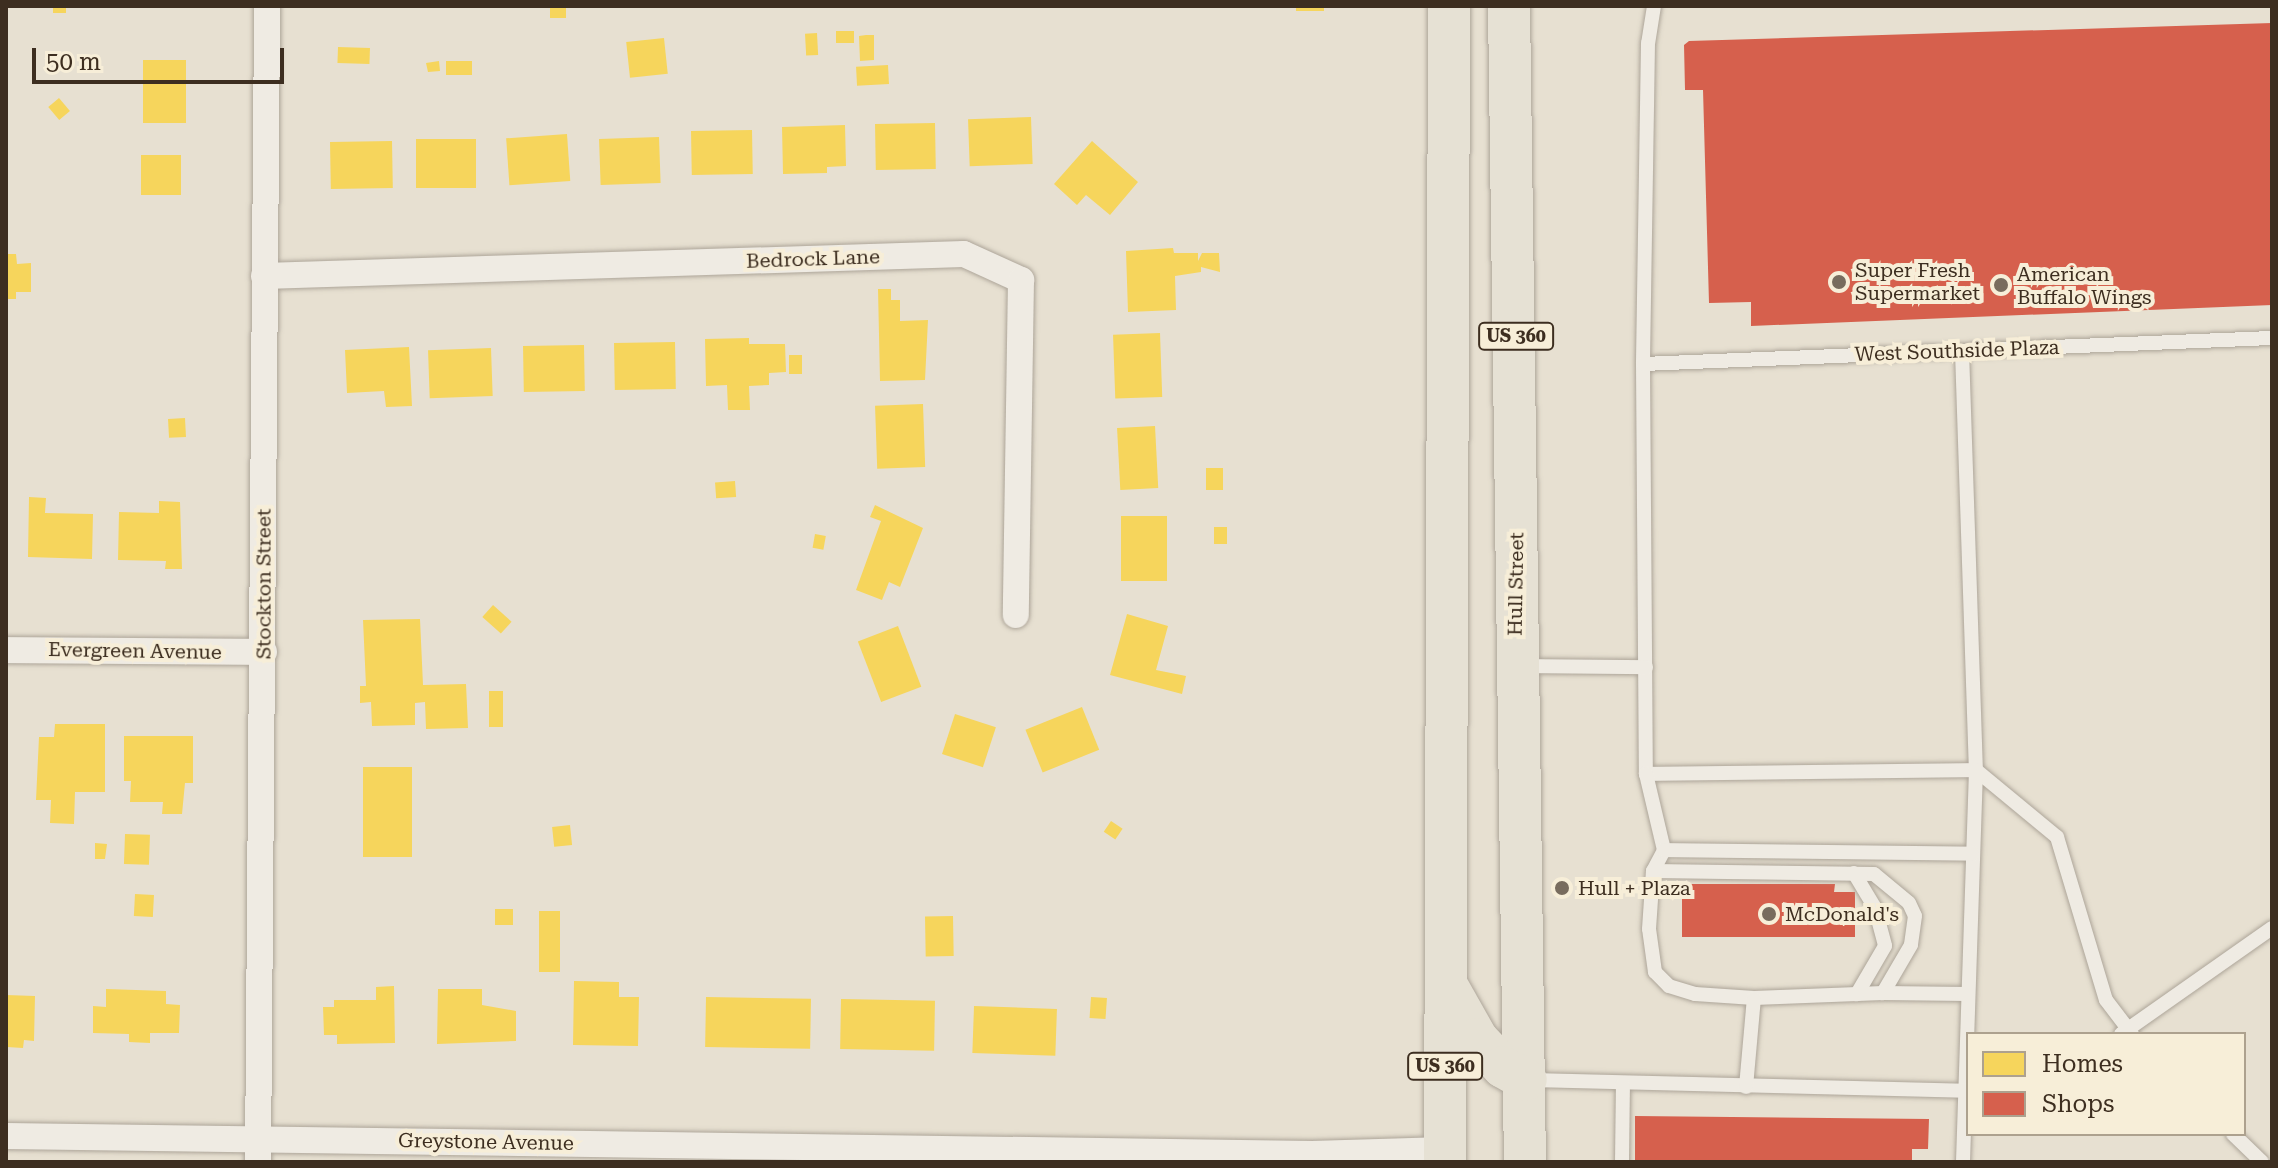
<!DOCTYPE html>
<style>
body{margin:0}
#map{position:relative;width:2278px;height:1168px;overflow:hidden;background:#e7e0d1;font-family:"Roboto Serif",serif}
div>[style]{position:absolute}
.homes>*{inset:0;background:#f6d55c;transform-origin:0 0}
.shops>*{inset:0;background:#d6604d}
.roads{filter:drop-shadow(0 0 2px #ada599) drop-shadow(0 0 2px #ada599)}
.service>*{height:14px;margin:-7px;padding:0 7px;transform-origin:7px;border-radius:7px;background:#efebe3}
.minor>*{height:26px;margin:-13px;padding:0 13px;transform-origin:13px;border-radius:13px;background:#efebe3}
.primary>*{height:42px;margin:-21px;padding:0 21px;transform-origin:21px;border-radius:21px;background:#e6e1d4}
.dots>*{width:22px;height:22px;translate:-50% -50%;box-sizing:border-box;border:4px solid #f7eed8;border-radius:50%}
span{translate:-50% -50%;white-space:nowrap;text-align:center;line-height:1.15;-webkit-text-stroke:8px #f7eed8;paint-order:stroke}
.shield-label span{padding:2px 6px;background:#f7eed8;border:2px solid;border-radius:6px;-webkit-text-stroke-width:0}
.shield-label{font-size:18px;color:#3d2e20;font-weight:700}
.street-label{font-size:20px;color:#3d2e20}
.poi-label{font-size:20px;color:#3d2e20}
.left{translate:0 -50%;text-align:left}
.frame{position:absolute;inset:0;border:8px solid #3d2e20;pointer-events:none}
.legend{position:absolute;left:1966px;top:1032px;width:280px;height:104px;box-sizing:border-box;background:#f7eed8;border:2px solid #ada18e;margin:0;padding:10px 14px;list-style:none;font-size:24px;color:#3d2e20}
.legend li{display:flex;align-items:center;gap:16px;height:40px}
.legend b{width:40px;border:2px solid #ada18e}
.scale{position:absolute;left:32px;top:48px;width:252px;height:36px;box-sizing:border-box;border:4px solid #3d2e20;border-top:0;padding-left:10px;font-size:24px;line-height:28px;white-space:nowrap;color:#3d2e20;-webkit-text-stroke:6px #f7eed8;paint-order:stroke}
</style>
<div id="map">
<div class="homes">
<i style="left:53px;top:6px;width:13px;height:7px"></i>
<i style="left:550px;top:6px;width:16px;height:12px"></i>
<i style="left:1296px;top:6px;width:28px;height:5px"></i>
<i style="left:836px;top:31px;width:18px;height:12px"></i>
<i style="left:817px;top:33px;width:22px;height:12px;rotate:87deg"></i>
<i style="clip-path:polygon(866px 35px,874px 35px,874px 60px,860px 61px,859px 36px)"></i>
<i style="left:664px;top:38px;width:36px;height:38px;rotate:84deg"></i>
<i style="left:338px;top:47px;width:32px;height:16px;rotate:2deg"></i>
<i style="left:143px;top:60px;width:43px;height:63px"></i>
<i style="clip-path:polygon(439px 61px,440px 71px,428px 72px,426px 63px)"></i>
<i style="left:446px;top:61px;width:26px;height:14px"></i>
<i style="left:888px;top:65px;width:19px;height:32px;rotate:87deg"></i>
<i style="left:59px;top:98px;width:17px;height:14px;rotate:50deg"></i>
<i style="left:1031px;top:117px;width:47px;height:63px;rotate:88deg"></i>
<i style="left:935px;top:123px;width:46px;height:60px;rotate:89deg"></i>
<i style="clip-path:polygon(845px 125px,846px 166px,827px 167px,827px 173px,783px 174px,782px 127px)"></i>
<i style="left:752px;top:130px;width:44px;height:61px;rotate:89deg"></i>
<i style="left:567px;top:134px;width:47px;height:61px;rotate:86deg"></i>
<i style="left:659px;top:137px;width:46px;height:60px;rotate:88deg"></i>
<i style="left:416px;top:139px;width:60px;height:49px"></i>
<i style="left:392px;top:141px;width:47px;height:62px;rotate:89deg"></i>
<i style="clip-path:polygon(1092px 141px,1138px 182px,1110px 215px,1086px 195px,1077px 205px,1054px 184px)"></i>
<i style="left:141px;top:155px;width:40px;height:40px"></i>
<i style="clip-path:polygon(1173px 248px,1174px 253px,1198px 253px,1198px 261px,1202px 253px,1219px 253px,1220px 272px,1201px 267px,1201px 272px,1175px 276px,1176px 310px,1128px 312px,1126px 251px)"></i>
<i style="clip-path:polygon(6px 254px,16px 254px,17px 264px,31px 263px,31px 292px,16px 292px,16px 299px,6px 299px)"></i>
<i style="clip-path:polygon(878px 289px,891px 289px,891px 300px,900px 300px,900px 321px,928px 320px,925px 380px,880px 381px)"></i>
<i style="left:1160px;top:333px;width:64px;height:47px;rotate:88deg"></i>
<i style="clip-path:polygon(749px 338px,749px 344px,785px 344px,786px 372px,769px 373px,769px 385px,749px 386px,750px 410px,728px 410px,727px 385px,706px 386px,705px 339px)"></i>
<i style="left:675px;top:342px;width:47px;height:61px;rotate:89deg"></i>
<i style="left:584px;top:345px;width:46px;height:61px;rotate:89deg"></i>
<i style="clip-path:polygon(409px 347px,412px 406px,386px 407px,384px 391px,347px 393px,345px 350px)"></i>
<i style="left:491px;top:348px;width:48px;height:63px;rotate:88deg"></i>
<i style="left:789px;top:355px;width:13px;height:19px"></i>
<i style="left:923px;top:404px;width:63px;height:48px;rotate:88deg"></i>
<i style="left:185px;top:418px;width:19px;height:17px;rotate:87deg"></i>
<i style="left:1155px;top:426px;width:62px;height:38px;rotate:87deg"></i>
<i style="left:1206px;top:468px;width:17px;height:22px"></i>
<i style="left:735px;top:481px;width:16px;height:20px;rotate:86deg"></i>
<i style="clip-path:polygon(29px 497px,46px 498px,45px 513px,93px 514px,92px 559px,28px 557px)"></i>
<i style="clip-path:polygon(159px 501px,180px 502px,182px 569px,165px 569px,166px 561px,118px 560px,119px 512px,159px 513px)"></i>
<i style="clip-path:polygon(875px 505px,923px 528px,900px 587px,889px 582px,882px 600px,856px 590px,881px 521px,870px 517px)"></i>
<i style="left:1121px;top:516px;width:46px;height:65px"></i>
<i style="left:1227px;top:527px;width:17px;height:13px;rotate:90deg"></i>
<i style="left:815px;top:534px;width:11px;height:14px;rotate:10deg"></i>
<i style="left:493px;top:605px;width:25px;height:16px;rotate:42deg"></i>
<i style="clip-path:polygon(1127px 614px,1168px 626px,1156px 670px,1186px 676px,1182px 694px,1110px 675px)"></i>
<i style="clip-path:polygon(420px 619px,423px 685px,466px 684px,468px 728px,426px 729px,425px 702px,415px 703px,415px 725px,372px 726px,371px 702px,360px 703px,360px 686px,366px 686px,363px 620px)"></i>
<i style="left:898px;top:626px;width:65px;height:43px;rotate:69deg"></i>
<i style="left:489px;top:691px;width:14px;height:36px"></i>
<i style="left:1082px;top:707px;width:46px;height:61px;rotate:68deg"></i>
<i style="left:955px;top:714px;width:43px;height:42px;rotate:18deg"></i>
<i style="clip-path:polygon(55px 724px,105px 724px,105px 792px,75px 792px,74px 824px,50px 823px,51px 800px,36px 800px,39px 737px,54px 737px)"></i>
<i style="clip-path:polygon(124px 736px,193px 736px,193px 783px,185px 783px,182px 814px,162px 814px,163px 802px,130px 802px,131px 781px,124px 781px)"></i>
<i style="left:363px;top:767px;width:49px;height:90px"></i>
<i style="left:1111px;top:821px;width:14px;height:13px;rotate:34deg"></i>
<i style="left:570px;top:825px;width:20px;height:18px;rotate:84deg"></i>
<i style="left:125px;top:834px;width:25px;height:30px;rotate:2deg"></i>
<i style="clip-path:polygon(95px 843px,107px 844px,105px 859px,95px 859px)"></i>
<i style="left:135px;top:894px;width:19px;height:22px;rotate:3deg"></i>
<i style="left:495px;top:909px;width:18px;height:16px"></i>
<i style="left:539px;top:911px;width:21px;height:61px"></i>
<i style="left:953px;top:916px;width:40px;height:28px;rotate:89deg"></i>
<i style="clip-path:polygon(574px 981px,619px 982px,619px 997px,639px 997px,638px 1046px,573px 1045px)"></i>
<i style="clip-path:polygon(394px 986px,395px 1043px,337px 1044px,337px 1035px,324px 1035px,323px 1007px,334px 1007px,334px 1000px,376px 1000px,376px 987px)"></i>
<i style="clip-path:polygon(106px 989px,166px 991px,166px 1004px,180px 1005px,179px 1033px,150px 1033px,150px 1043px,129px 1042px,129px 1034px,93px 1033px,93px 1006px,106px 1007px)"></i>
<i style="clip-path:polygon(438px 989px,482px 989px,482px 1005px,516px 1011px,516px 1041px,437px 1044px)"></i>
<i style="clip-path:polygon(6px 995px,35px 996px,34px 1041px,24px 1040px,23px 1048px,7px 1047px)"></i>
<i style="left:706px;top:997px;width:105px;height:50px;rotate:1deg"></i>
<i style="left:1091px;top:997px;width:16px;height:21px;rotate:4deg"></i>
<i style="left:841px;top:999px;width:94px;height:50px;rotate:1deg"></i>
<i style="left:974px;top:1006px;width:83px;height:47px;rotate:2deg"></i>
</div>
<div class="shops">
<i style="clip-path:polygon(2272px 23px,2272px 305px,1751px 326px,1751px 302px,1709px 303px,1703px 90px,1685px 90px,1684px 45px,1689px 41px)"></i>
<i style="clip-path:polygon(1682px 884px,1835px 884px,1834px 892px,1855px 892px,1855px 937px,1682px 937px)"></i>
<i style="clip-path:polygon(1635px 1116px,1929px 1119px,1928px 1149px,1912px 1149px,1912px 1162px,1635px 1162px)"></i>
</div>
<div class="roads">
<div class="service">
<i style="left:1654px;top:6px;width:37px;rotate:99deg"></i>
<i style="left:1648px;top:43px;width:321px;rotate:90.9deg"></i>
<i style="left:1643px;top:364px;width:410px;rotate:89.6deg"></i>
<i style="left:1646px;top:774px;width:330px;rotate:-0.7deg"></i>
<i style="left:1976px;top:770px;width:105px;rotate:39.6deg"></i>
<i style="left:2057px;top:837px;width:170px;rotate:73.3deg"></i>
<i style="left:2106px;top:1000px;width:43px;rotate:52.6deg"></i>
<i style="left:1962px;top:351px;width:419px;rotate:88.1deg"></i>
<i style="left:1976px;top:770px;width:392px;rotate:91.9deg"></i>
<i style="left:1643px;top:364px;width:630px;rotate:-2.37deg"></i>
<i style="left:1523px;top:666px;width:123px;rotate:0.5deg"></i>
<i style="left:1646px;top:774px;width:78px;rotate:76.7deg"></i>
<i style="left:1653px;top:871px;width:221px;rotate:0.8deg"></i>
<i style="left:1874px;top:874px;width:45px;rotate:39.6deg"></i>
<i style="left:1909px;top:903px;width:14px;rotate:65deg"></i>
<i style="left:1915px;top:916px;width:29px;rotate:98deg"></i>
<i style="left:1911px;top:945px;width:56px;rotate:120.3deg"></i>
<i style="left:1883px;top:993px;width:129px;rotate:177.8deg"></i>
<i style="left:1754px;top:998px;width:59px;rotate:-176.1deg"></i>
<i style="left:1695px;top:994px;width:27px;rotate:-163deg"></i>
<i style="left:1669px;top:986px;width:20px;rotate:-135deg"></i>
<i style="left:1655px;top:972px;width:43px;rotate:-97.9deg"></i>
<i style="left:1649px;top:929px;width:58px;rotate:-86.1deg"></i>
<i style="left:1653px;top:871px;width:24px;rotate:-62deg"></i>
<i style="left:1664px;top:850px;width:308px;rotate:0.7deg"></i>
<i style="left:1854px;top:873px;width:41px;rotate:59deg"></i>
<i style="left:1875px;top:908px;width:39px;rotate:75deg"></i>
<i style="left:1885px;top:946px;width:56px;rotate:120.3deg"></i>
<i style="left:1883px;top:993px;width:84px;rotate:0.7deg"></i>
<i style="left:2121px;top:1034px;width:184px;rotate:-35.1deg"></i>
<i style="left:1529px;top:1080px;width:439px;rotate:1.4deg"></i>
<i style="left:1746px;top:1087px;width:89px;rotate:-84.9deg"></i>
<i style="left:2233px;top:1134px;width:40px;rotate:44deg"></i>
<i style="left:1622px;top:1162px;width:77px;rotate:-89.3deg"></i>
</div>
<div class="minor">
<i style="left:264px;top:276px;width:700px;rotate:-1.8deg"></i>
<i style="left:964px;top:254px;width:63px;rotate:24.5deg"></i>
<i style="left:1021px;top:280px;width:335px;rotate:90.9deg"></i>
<i style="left:6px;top:650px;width:258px;rotate:0.4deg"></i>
<i style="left:6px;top:1136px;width:1306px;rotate:0.79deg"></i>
<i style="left:1312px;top:1154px;width:133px;rotate:-1.7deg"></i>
<i style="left:258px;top:1162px;width:1156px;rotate:-89.55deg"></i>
</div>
<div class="primary">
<i style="left:1509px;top:6px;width:1156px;rotate:89.21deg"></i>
<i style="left:1446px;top:984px;width:63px;rotate:60.6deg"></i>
<i style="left:1477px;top:1039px;width:38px;rotate:47deg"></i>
<i style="left:1503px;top:1067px;width:26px;rotate:29deg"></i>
<i style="left:1445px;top:1162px;width:1156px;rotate:-89.8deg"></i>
</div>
</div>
<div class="dots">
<i style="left:1839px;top:282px;background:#786c5e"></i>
<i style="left:2001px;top:285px;background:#786c5e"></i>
<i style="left:1562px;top:888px;background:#786c5e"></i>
<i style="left:1769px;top:914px;background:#786c5e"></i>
</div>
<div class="shield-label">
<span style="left:1516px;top:336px">US 360</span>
<span style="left:1445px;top:1066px">US 360</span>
</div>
<div class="street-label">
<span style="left:813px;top:259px;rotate:-2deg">Bedrock Lane</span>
<span style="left:1957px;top:351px;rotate:-2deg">West Southside Plaza</span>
<span style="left:264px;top:584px;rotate:-90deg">Stockton Street</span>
<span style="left:1516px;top:584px;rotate:-89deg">Hull Street</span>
<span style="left:135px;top:651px;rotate:1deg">Evergreen Avenue</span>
<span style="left:486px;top:1142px;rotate:1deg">Greystone Avenue</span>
</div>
<div class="poi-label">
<span class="left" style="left:1855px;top:282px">Super Fresh<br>Supermarket</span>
<span class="left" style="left:2017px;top:286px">American<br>Buffalo Wings</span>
<span class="left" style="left:1578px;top:888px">Hull + Plaza</span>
<span class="left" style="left:1785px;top:914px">McDonald's</span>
</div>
<div class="frame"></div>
<ul class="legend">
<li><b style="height:22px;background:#f6d55c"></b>Homes</li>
<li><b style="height:22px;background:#d6604d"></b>Shops</li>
</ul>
<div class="scale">50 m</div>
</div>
